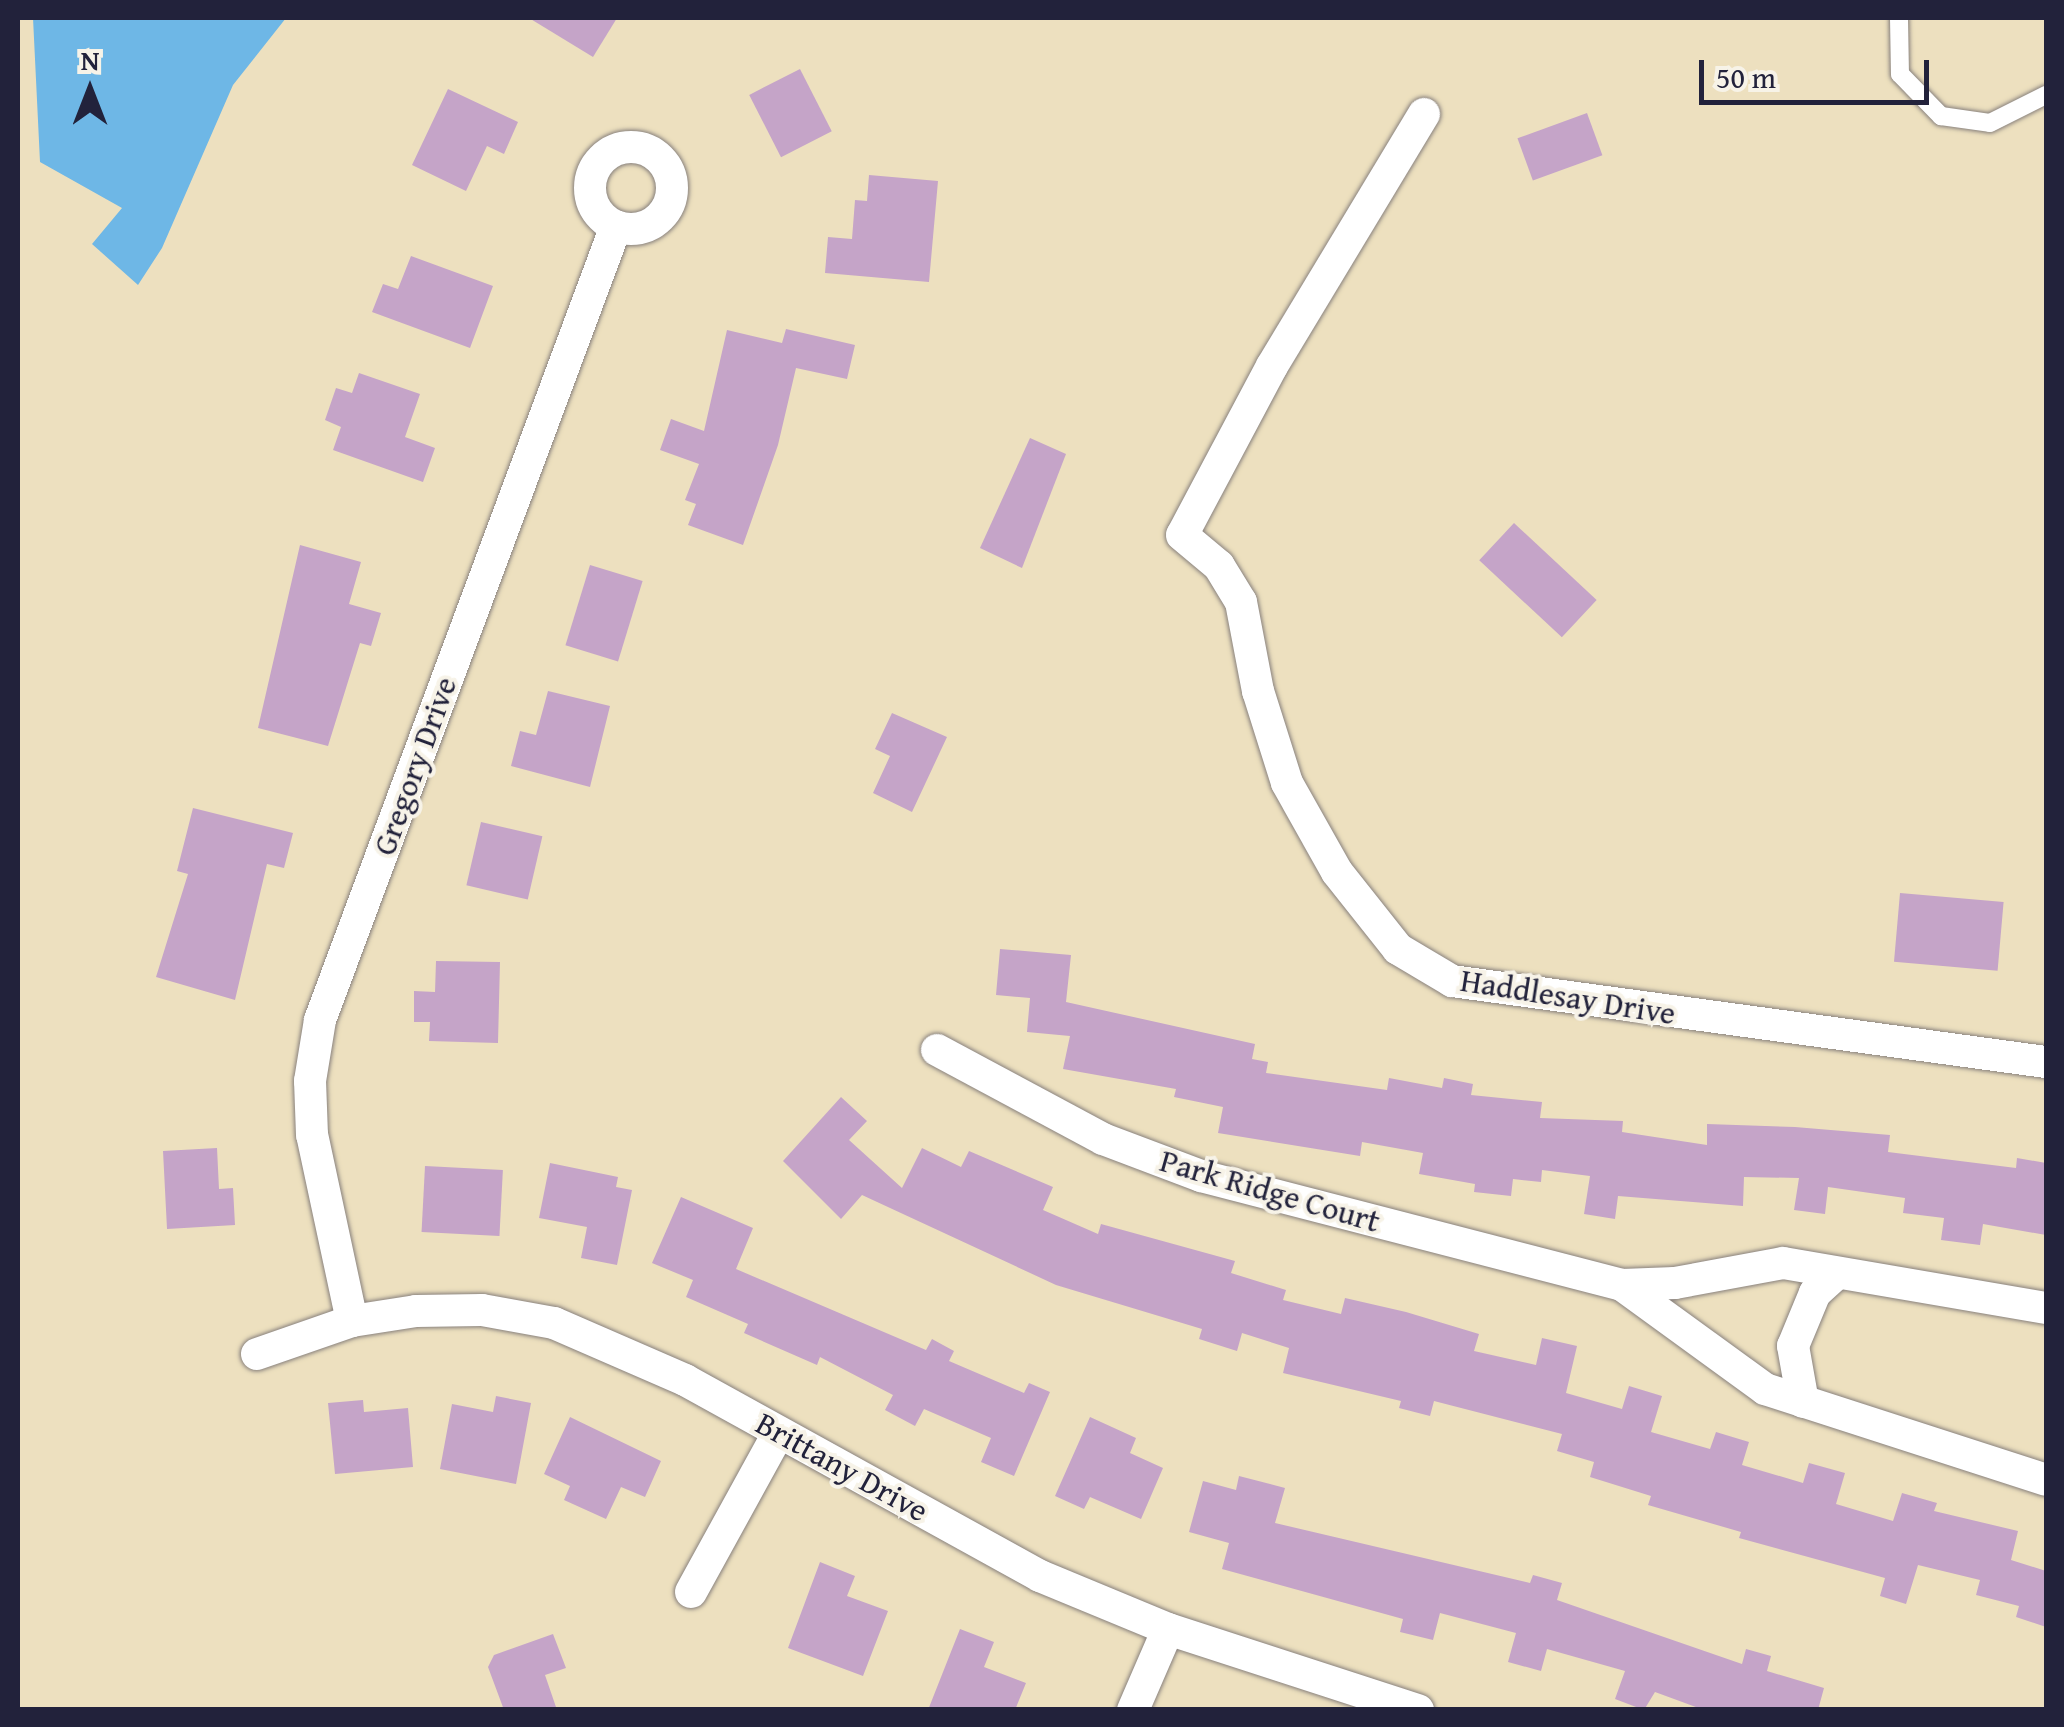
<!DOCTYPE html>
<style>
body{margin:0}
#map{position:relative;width:2064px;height:1727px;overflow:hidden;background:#ede0bf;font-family:"Gentium Book Plus",serif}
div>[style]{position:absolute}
.water>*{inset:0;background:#6eb7e6}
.building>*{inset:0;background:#c5a4c8;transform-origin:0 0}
.roads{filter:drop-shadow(0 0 2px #88817d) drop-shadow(0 0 2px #88817d)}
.lane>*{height:18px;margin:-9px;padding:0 9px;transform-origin:9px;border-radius:9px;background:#fff}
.street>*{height:32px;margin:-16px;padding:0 16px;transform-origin:16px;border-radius:16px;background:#fff}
.street>.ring{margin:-16px;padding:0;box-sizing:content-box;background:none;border:32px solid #fff;border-radius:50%}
span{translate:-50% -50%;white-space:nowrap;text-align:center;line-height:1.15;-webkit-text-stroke:8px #f7f3e8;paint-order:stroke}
.street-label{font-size:32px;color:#22223b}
.frame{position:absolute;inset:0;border:20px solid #22223b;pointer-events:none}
.north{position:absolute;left:40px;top:40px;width:100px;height:100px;-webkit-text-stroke:8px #f7f3e8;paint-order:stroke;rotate:0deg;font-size:28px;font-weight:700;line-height:40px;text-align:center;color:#22223b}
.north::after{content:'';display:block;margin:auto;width:35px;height:45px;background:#22223b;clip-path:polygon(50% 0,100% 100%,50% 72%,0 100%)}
.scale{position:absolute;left:1699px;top:60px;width:230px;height:45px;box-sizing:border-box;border:5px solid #22223b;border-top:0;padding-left:12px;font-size:30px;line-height:35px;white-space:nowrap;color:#22223b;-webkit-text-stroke:8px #f7f3e8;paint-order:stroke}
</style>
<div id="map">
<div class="water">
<i style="clip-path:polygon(286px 18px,233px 85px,162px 248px,138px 285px,92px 244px,122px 208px,40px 162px,33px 18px)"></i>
</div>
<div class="building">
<i style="clip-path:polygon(529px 18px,617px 18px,593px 57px)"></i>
<i style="left:800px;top:69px;width:70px;height:57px;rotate:63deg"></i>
<i style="clip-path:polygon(448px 89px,518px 122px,504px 154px,487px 146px,466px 191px,412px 165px)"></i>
<i style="left:1587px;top:113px;width:45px;height:74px;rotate:70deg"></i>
<i style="clip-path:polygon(869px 175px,938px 181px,929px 282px,825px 273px,828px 237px,852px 239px,855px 200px,867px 201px)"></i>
<i style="clip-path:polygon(411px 256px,493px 286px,470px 348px,372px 312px,383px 284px,398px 289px)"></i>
<i style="clip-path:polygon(786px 329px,855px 345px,847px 379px,796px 368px,778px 445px,743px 545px,688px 525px,696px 504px,685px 500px,699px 464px,660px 450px,671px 419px,704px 431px,727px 330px,782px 343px)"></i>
<i style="clip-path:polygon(359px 373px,420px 394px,405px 437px,435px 448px,423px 482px,333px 450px,341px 427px,325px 420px,336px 388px,352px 393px)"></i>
<i style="clip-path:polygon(1030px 438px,1066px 454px,1022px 568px,980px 548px)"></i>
<i style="left:1514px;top:523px;width:113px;height:51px;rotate:43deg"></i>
<i style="clip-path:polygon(300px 545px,361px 562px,349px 604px,381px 613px,371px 646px,360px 643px,328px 746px,258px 728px)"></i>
<i style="left:590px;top:565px;width:55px;height:84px;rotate:17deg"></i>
<i style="clip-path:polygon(548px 691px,610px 706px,590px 787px,511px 766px,520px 731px,536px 735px)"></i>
<i style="clip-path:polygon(892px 713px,947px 737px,912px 812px,873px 793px,890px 756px,875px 749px)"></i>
<i style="clip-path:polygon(193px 808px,293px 833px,284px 868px,267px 864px,235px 1000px,156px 977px,188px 874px,177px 871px)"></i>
<i style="left:481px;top:822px;width:63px;height:65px;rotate:13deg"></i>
<i style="left:1900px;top:893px;width:104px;height:69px;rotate:5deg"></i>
<i style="clip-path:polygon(1000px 949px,1071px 955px,1066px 1002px,1255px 1044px,1252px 1059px,1268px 1062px,1266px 1073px,1387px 1090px,1389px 1078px,1442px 1088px,1444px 1078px,1473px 1084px,1471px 1095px,1542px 1102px,1540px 1118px,1623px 1121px,1622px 1132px,1707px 1145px,1707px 1124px,1795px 1127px,1890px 1135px,1888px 1152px,2016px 1168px,2017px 1158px,2046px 1163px,2046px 1235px,1983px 1224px,1980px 1245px,1941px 1240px,1944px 1218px,1903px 1213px,1905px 1198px,1828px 1187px,1825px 1214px,1794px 1210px,1799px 1178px,1744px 1177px,1743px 1206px,1618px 1196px,1615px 1219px,1584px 1214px,1590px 1176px,1542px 1170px,1541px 1182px,1513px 1179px,1511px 1196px,1474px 1192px,1475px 1184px,1419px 1174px,1423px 1153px,1362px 1142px,1360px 1156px,1218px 1133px,1223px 1107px,1174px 1097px,1176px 1089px,1063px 1069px,1070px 1036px,1027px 1032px,1030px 998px,996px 995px)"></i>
<i style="clip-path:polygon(436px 961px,500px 962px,498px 1043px,429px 1041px,430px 1022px,414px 1022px,414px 991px,435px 992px)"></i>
<i style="clip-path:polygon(841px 1097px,867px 1121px,849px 1140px,902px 1188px,922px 1148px,961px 1167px,969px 1151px,1053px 1187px,1043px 1210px,1098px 1234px,1101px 1224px,1235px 1261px,1231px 1273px,1286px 1290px,1283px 1300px,1341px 1314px,1345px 1298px,1406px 1312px,1479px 1334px,1474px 1351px,1536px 1365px,1542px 1338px,1577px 1346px,1566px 1393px,1622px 1409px,1629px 1386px,1662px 1396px,1651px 1432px,1710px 1449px,1716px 1432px,1749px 1442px,1742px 1465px,1803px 1483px,1809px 1463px,1845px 1473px,1836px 1504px,1893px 1521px,1902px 1493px,1937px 1503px,1934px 1511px,2018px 1531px,2011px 1560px,2046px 1571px,2046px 1627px,2016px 1617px,2019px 1606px,1976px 1595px,1980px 1580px,1918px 1565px,1906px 1604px,1880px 1596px,1885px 1578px,1739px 1538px,1741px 1532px,1648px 1505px,1651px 1496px,1590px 1477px,1594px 1462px,1557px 1451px,1562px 1434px,1434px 1401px,1430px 1416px,1399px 1408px,1401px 1401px,1283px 1373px,1289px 1348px,1242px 1333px,1237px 1351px,1199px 1339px,1202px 1329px,1056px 1285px,862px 1195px,841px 1219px,783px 1161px)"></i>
<i style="clip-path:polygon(217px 1148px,219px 1189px,233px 1188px,235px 1225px,167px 1229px,163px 1151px)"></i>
<i style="clip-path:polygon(550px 1163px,618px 1177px,616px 1187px,632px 1190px,617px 1265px,581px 1258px,587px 1227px,539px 1218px)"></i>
<i style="left:425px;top:1166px;width:78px;height:66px;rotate:3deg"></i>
<i style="clip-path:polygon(681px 1197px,753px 1228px,736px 1269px,926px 1350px,932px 1339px,954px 1351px,949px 1361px,1024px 1393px,1029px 1383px,1050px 1392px,1014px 1476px,981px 1462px,991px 1438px,924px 1409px,915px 1426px,885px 1410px,893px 1395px,820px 1357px,817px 1365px,744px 1333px,748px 1324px,686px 1297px,693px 1280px,652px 1263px)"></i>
<i style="clip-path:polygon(496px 1396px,531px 1403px,516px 1484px,440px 1469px,452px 1404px,493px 1412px)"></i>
<i style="clip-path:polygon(363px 1400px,364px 1412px,408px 1408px,413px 1467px,335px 1474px,328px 1403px)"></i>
<i style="clip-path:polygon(570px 1417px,661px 1461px,645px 1497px,621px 1487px,606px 1519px,564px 1500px,570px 1486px,544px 1474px)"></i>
<i style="clip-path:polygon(1090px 1417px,1136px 1438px,1130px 1453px,1163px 1468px,1141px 1519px,1090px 1497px,1084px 1509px,1055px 1496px)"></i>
<i style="clip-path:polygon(1239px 1476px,1285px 1488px,1275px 1523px,1530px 1583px,1533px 1575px,1562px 1583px,1557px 1600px,1742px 1664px,1746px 1649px,1771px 1656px,1767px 1671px,1824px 1688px,1818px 1710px,1704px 1710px,1655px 1692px,1644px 1710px,1615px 1699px,1625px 1671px,1547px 1649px,1541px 1671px,1508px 1662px,1516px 1633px,1440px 1613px,1433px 1640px,1400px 1632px,1403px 1619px,1222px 1569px,1229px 1543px,1189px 1532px,1203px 1481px,1236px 1490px)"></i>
<i style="clip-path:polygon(820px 1562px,855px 1576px,847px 1596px,888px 1611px,863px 1676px,788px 1648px)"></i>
<i style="clip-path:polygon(960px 1629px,994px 1642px,984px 1667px,1026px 1683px,1015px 1710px,928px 1710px)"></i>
<i style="clip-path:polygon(553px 1634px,566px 1668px,545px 1675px,557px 1710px,504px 1710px,488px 1667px,494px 1655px)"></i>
</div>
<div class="roads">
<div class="lane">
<i style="left:1899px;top:18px;width:56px;rotate:89deg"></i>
<i style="left:1900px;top:74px;width:59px;rotate:45.7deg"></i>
<i style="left:1941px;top:116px;width:49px;rotate:8.1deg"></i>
<i style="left:1990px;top:123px;width:63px;rotate:-26.6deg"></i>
</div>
<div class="street">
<i style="left:1424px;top:114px;width:294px;rotate:121.1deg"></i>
<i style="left:1272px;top:366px;width:191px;rotate:118deg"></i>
<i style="left:1182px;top:535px;width:48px;rotate:40deg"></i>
<i style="left:1219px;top:566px;width:42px;rotate:58.6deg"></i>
<i style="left:1241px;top:602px;width:91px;rotate:79.2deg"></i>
<i style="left:1258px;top:691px;width:96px;rotate:72.5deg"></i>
<i style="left:1287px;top:783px;width:102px;rotate:60.7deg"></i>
<i style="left:1337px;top:872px;width:98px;rotate:51.6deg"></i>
<i style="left:1398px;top:949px;width:63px;rotate:30.7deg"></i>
<i style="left:1452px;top:981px;width:599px;rotate:7.77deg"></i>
<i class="ring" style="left:590px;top:147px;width:50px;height:50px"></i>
<i style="left:937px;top:1050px;width:188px;rotate:28.2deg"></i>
<i style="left:1103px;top:1139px;width:105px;rotate:20.7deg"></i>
<i style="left:1201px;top:1176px;width:435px;rotate:14.5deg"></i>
<i style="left:1622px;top:1285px;width:53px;rotate:-2.2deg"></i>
<i style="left:1675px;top:1283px;width:110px;rotate:-10.5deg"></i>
<i style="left:1783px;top:1263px;width:267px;rotate:9.7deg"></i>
<i style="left:1622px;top:1285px;width:177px;rotate:36deg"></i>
<i style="left:1765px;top:1389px;width:295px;rotate:17.9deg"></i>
<i style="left:352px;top:1321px;width:190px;rotate:-102.1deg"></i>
<i style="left:312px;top:1135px;width:54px;rotate:-92.1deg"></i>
<i style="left:310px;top:1081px;width:62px;rotate:-80.7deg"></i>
<i style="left:320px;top:1020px;width:847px;rotate:-69.55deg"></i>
<i style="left:257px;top:1354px;width:101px;rotate:-19.2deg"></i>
<i style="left:352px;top:1321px;width:65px;rotate:-8.9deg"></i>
<i style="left:416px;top:1311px;width:66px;rotate:-0.9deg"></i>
<i style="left:482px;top:1310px;width:73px;rotate:10.2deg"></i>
<i style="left:554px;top:1323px;width:143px;rotate:23.5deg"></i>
<i style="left:685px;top:1380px;width:406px;rotate:28.9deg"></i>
<i style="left:1040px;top:1576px;width:139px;rotate:22.5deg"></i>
<i style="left:1168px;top:1629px;width:263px;rotate:18deg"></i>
<i style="left:1803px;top:1402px;width:57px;rotate:-100.1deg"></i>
<i style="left:1793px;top:1346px;width:57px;rotate:-67.5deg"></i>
<i style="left:1815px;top:1293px;width:30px;rotate:-42deg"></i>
<i style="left:691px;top:1592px;width:180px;rotate:-61.2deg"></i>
<i style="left:1133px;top:1710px;width:88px;rotate:-66.6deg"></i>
</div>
</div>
<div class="street-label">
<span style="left:415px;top:766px;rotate:-70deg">Gregory Drive</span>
<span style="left:1568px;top:997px;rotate:9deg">Haddlesay Drive</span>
<span style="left:1270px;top:1191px;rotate:16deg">Park Ridge Court</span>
<span style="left:842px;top:1467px;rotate:29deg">Brittany Drive</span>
</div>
<div class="frame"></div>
<div class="north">N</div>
<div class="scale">50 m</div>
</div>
